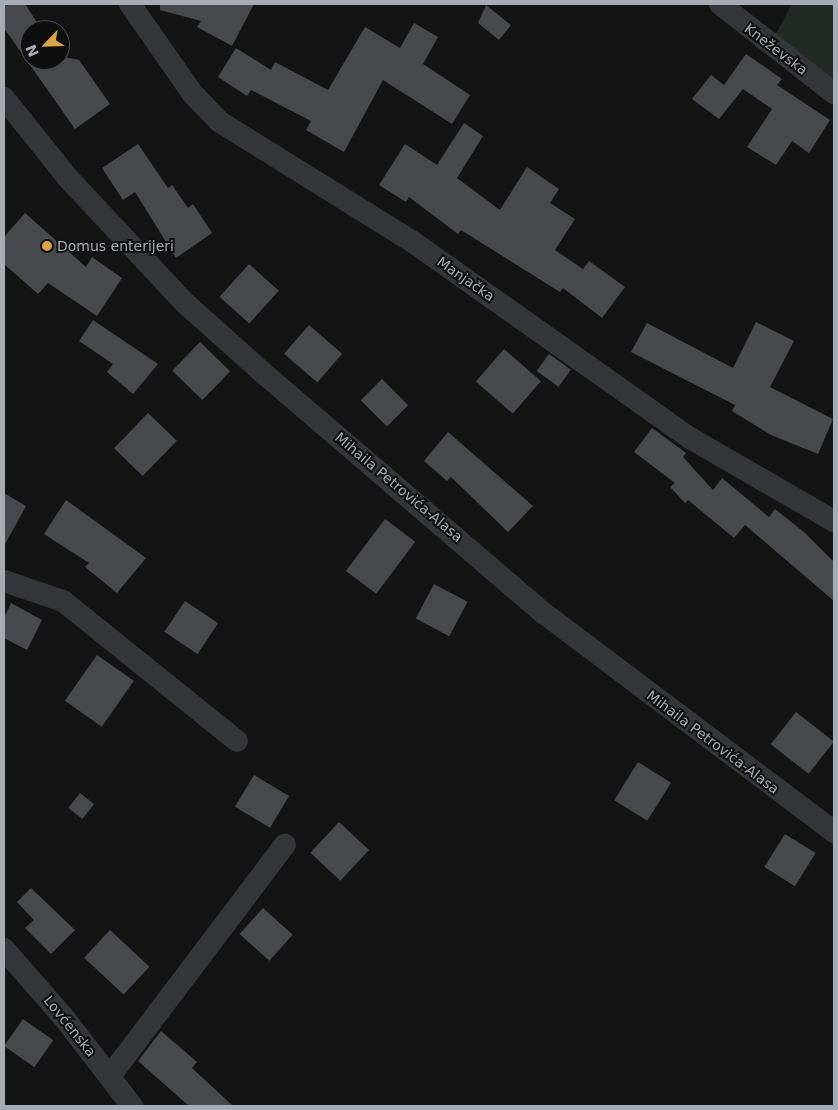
<!DOCTYPE html>
<meta charset="utf-8">
<style>
body{margin:0}
#map{position:relative;width:838px;height:1110px;overflow:hidden;background:#141415;font-family:"DejaVu Sans",sans-serif}
div>[style]{position:absolute}
.green>*{inset:0;background:#232923}
.building>*{inset:0;background:#48494d;transform-origin:0 0}
.street>*{height:22px;margin:-11px;padding:0 11px;transform-origin:11px;border-radius:11px;background:#35363a}
.dots>*{width:14px;height:14px;translate:-50% -50%;box-sizing:border-box;border:2px solid #0f0f10;border-radius:50%}
span{translate:-50% -50%;white-space:nowrap;text-align:center;line-height:1.15;-webkit-text-stroke:4px #0f0f10;paint-order:stroke}
.street-label{font-size:14px;color:#a7abb4}
.poi-label{font-size:14px;color:#a7abb4}
.left{translate:0 -50%;text-align:left}
.frame{position:absolute;inset:0;border:5px solid #a7abb4;pointer-events:none}
.north{position:absolute;left:20px;top:20px;width:50px;height:50px;box-sizing:border-box;background:#0f0f10;border:1px solid #4c4d52;border-radius:50%;rotate:246deg;font-size:14px;font-weight:700;line-height:20px;text-align:center;color:#a7abb4}
.north::after{content:'';display:block;margin:auto;width:18px;height:22px;background:#daa547;clip-path:polygon(50% 0,100% 100%,50% 72%,0 100%)}
</style>
<div id="map">
<div class="green">
<i style="clip-path:polygon(792px 4px,834px 4px,834px 85px,773px 39px)"></i>
</div>
<div class="building">
<i style="clip-path:polygon(4px 4px,25px 4px,42px 30px,30px 30px,30px 60px,60px 60px,60px 56px,79px 60px,110px 104px,75px 129px,4px 28px)"></i>
<i style="clip-path:polygon(160px 4px,254px 4px,232px 46px,197px 27px,201px 21px,160px 10px)"></i>
<i style="clip-path:polygon(486px 5px,511px 25px,499px 40px,478px 23px)"></i>
<i style="clip-path:polygon(414px 23px,438px 37px,423px 64px,470px 95px,452px 124px,383px 80px,344px 152px,306px 130px,311px 121px,251px 90px,247px 96px,218px 77px,236px 48px,271px 70px,275px 62px,328px 90px,365px 27px,400px 48px)"></i>
<i style="clip-path:polygon(746px 54px,782px 79px,777px 85px,830px 120px,809px 153px,792px 141px,776px 165px,747px 147px,772px 109px,743px 89px,719px 119px,692px 99px,711px 75px,724px 85px)"></i>
<i style="clip-path:polygon(464px 123px,483px 136px,457px 178px,500px 210px,527px 167px,559px 189px,550px 203px,575px 219px,555px 250px,583px 269px,589px 261px,625px 287px,602px 318px,563px 288px,560px 292px,461px 230px,458px 234px,409px 197px,406px 202px,379px 185px,405px 144px,437px 165px)"></i>
<i style="clip-path:polygon(138px 144px,168px 188px,172px 185px,188px 208px,193px 204px,212px 233px,176px 258px,135px 192px,123px 200px,102px 168px)"></i>
<i style="clip-path:polygon(25px 213px,86px 267px,92px 257px,122px 278px,97px 316px,48px 283px,38px 294px,4px 264px,4px 237px)"></i>
<i style="left:249px;top:264px;width:40px;height:44px;rotate:42deg"></i>
<i style="clip-path:polygon(93px 320px,158px 364px,133px 394px,107px 372px,113px 364px,79px 341px)"></i>
<i style="clip-path:polygon(756px 322px,794px 341px,770px 387px,833px 419px,818px 454px,771px 435px,732px 411px,735px 405px,631px 352px,647px 323px,733px 368px)"></i>
<i style="left:309px;top:325px;width:44px;height:38px;rotate:41deg"></i>
<i style="left:200px;top:342px;width:42px;height:40px;rotate:44deg"></i>
<i style="left:504px;top:349px;width:49px;height:43px;rotate:41deg"></i>
<i style="left:549px;top:354px;width:27px;height:21px;rotate:36deg"></i>
<i style="left:382px;top:379px;width:37px;height:30px;rotate:45deg"></i>
<i style="left:148px;top:413px;width:40px;height:49px;rotate:44deg"></i>
<i style="clip-path:polygon(652px 428px,686px 453px,683px 457px,713px 490px,722px 478px,769px 517px,775px 509px,805px 533px,834px 562px,834px 601px,745px 525px,734px 538px,688px 500px,685px 503px,670px 487px,675px 483px,634px 452px)"></i>
<i style="clip-path:polygon(448px 432px,533px 506px,508px 532px,451px 477px,447px 481px,424px 461px)"></i>
<i style="clip-path:polygon(4px 493px,26px 506px,4px 546px)"></i>
<i style="clip-path:polygon(66px 500px,146px 558px,117px 593px,85px 567px,89px 563px,44px 534px)"></i>
<i style="left:385px;top:519px;width:38px;height:65px;rotate:37deg"></i>
<i style="left:434px;top:584px;width:38px;height:39px;rotate:28deg"></i>
<i style="left:185px;top:601px;width:40px;height:37px;rotate:34deg"></i>
<i style="clip-path:polygon(11px 603px,42px 620px,27px 650px,4px 638px,4px 618px)"></i>
<i style="left:97px;top:655px;width:45px;height:56px;rotate:35deg"></i>
<i style="left:796px;top:712px;width:48px;height:41px;rotate:38deg"></i>
<i style="left:638px;top:762px;width:39px;height:45px;rotate:32deg"></i>
<i style="left:254px;top:775px;width:41px;height:37px;rotate:31deg"></i>
<i style="left:80px;top:793px;width:18px;height:19px;rotate:38deg"></i>
<i style="left:339px;top:822px;width:41px;height:42px;rotate:43deg"></i>
<i style="left:785px;top:834px;width:36px;height:39px;rotate:32deg"></i>
<i style="clip-path:polygon(31px 888px,75px 930px,51px 954px,25px 928px,34px 920px,17px 902px)"></i>
<i style="left:263px;top:908px;width:40px;height:35px;rotate:42deg"></i>
<i style="left:110px;top:930px;width:54px;height:38px;rotate:43deg"></i>
<i style="left:23px;top:1019px;width:37px;height:33px;rotate:35deg"></i>
<i style="clip-path:polygon(161px 1031px,197px 1062px,192px 1068px,233px 1106px,189px 1106px,138px 1061px)"></i>
</div>
<div class="street">
<i style="left:130px;top:4px;width:108px;rotate:55.1deg"></i>
<i style="left:192px;top:93px;width:40px;rotate:46deg"></i>
<i style="left:220px;top:122px;width:227px;rotate:31.9deg"></i>
<i style="left:413px;top:242px;width:339px;rotate:35.3deg"></i>
<i style="left:690px;top:438px;width:166px;rotate:30deg"></i>
<i style="left:720px;top:4px;width:145px;rotate:38deg"></i>
<i style="left:4px;top:98px;width:101px;rotate:51.4deg"></i>
<i style="left:67px;top:177px;width:173px;rotate:46.9deg"></i>
<i style="left:185px;top:303px;width:102px;rotate:41.8deg"></i>
<i style="left:261px;top:371px;width:374px;rotate:40.6deg"></i>
<i style="left:545px;top:614px;width:362px;rotate:37deg"></i>
<i style="left:4px;top:581px;width:62px;rotate:18.7deg"></i>
<i style="left:63px;top:601px;width:223px;rotate:38.8deg"></i>
<i style="left:4px;top:949px;width:93px;rotate:48.9deg"></i>
<i style="left:65px;top:1019px;width:110px;rotate:52.4deg"></i>
<i style="left:110px;top:1076px;width:290px;rotate:-52.9deg"></i>
</div>
<div class="dots">
<i style="left:47px;top:246px;background:#daa547"></i>
</div>
<div class="street-label">
<span style="left:776px;top:49px;rotate:37deg">Kneževska</span>
<span style="left:466px;top:279px;rotate:35deg">Manjačka</span>
<span style="left:399px;top:487px;rotate:40deg">Mihaila Petrovića-Alasa</span>
<span style="left:713px;top:742px;rotate:37deg">Mihaila Petrovića-Alasa</span>
<span style="left:70px;top:1026px;rotate:51deg">Lovćenska</span>
</div>
<div class="poi-label">
<span class="left" style="left:57px;top:246px">Domus enterijeri</span>
</div>
<div class="frame"></div>
<div class="north">N</div>
</div>
